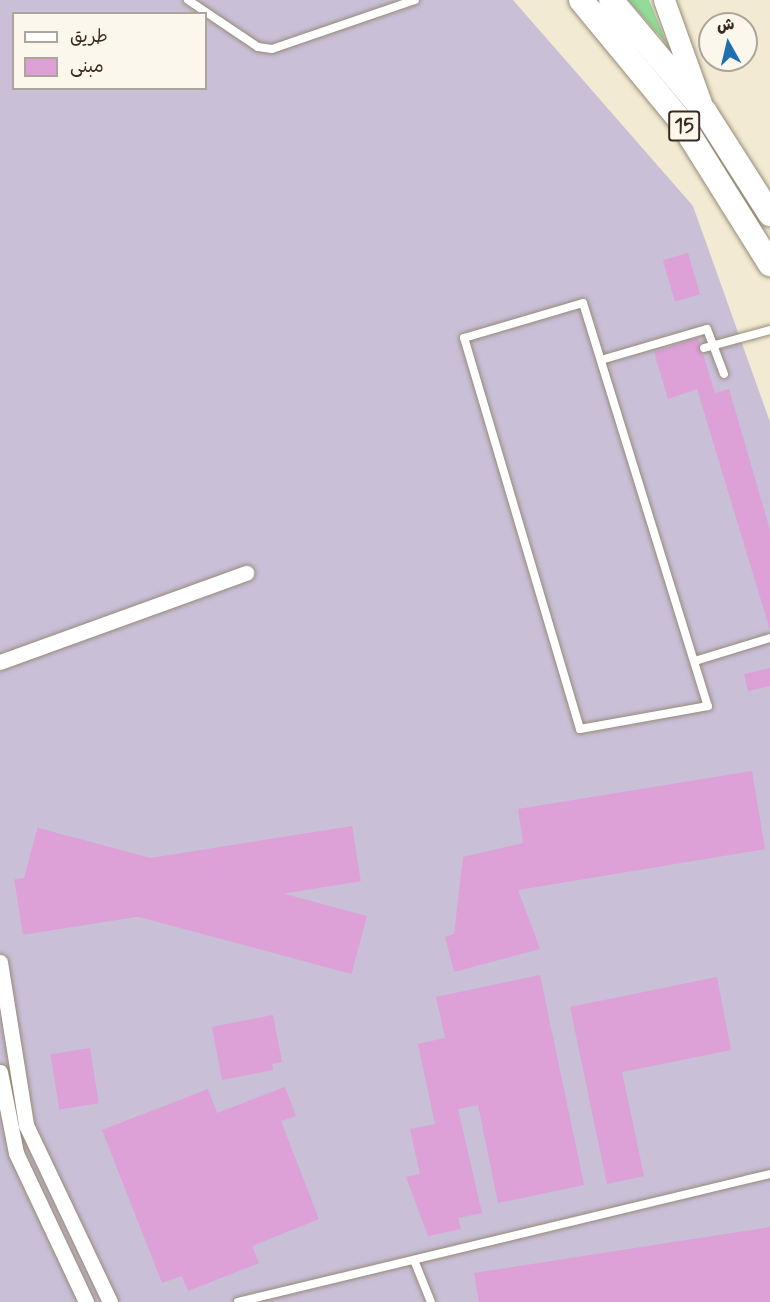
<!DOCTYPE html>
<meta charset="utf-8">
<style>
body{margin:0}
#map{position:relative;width:770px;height:1302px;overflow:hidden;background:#f2ead2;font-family:Mynerve,"Playpen Sans Arabic",sans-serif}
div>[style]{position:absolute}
.industrial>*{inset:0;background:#c9bfd7}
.green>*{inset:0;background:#91dc98}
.building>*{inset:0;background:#dda0d7;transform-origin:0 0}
.roads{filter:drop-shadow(0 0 2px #968a78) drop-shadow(0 0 2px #968a78)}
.service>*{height:8px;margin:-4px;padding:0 4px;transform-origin:4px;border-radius:4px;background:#fff}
.minor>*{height:15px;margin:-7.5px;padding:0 7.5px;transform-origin:7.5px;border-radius:7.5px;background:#fff}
.secondary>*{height:21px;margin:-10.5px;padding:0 10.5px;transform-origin:10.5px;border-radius:10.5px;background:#fff}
.trunk>*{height:24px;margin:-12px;padding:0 12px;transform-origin:12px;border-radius:12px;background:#fff}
span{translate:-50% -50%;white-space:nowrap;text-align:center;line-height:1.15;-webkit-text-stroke:4.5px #fbf7ec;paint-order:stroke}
.shield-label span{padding:2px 4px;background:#fbf7ec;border:2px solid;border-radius:4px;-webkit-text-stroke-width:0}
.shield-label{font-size:20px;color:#3b2a1e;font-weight:700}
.legend{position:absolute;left:12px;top:12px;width:195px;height:78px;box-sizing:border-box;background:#fbf7ec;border:2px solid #aea59a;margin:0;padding:8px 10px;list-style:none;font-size:18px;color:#3b2a1e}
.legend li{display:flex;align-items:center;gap:12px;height:30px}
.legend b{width:30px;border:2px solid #aea59a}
.north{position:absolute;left:698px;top:12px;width:60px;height:60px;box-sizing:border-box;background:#fbf7ec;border:2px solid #aea59a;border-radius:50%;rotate:352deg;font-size:16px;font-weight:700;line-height:24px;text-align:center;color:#3b2a1e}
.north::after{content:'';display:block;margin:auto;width:21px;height:27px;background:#1f6fb2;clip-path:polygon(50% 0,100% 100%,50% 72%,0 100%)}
</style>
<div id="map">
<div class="industrial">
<i style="clip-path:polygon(evenodd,0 0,513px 0,693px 206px,770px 422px,770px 1302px,0 1302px,0 0,14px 14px,206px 14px,206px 88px,14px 88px,14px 14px)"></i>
</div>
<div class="green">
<i style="clip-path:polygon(628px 0,649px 0,667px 44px)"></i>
</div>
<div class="building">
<i style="left:688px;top:253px;width:43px;height:26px;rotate:74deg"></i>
<i style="clip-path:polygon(698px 338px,715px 393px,729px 389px,770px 530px,770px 630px,697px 389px,668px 399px,654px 352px)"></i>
<i style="clip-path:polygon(770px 668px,770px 686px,748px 691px,744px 674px)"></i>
<i style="clip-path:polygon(752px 771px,765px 849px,518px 890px,540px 949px,454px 972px,445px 937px,454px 934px,463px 857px,523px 843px,518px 809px)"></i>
<i style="left:352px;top:826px;width:56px;height:342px;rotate:81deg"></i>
<i style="left:367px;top:916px;width:60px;height:341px;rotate:105deg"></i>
<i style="clip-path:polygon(540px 975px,584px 1185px,498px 1203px,478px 1105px,458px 1109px,482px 1213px,458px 1218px,461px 1229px,428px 1236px,406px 1177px,420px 1174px,410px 1129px,435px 1124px,418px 1044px,445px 1038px,436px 997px)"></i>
<i style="clip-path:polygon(717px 977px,731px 1050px,622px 1072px,644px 1176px,607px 1184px,570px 1007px)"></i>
<i style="clip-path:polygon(273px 1015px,282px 1062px,272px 1064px,273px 1070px,222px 1080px,212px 1027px)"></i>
<i style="left:90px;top:1048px;width:56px;height:40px;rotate:81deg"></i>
<i style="clip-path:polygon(285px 1087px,296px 1116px,281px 1121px,319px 1219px,252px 1246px,259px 1263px,188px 1291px,182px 1276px,162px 1283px,102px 1130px,208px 1089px,217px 1113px)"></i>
<i style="clip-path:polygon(770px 1227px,770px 1302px,479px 1302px,474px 1273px)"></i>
</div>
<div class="roads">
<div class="service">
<i style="left:188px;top:0;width:84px;rotate:33.9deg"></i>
<i style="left:258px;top:47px;width:14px;rotate:8deg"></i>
<i style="left:272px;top:49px;width:151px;rotate:-18.9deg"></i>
<i style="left:583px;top:303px;width:422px;rotate:72.8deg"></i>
<i style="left:708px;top:706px;width:130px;rotate:169.8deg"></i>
<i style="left:580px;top:729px;width:408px;rotate:-106.5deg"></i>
<i style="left:464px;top:338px;width:124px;rotate:-16.4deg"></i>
<i style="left:704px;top:348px;width:68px;rotate:-15.3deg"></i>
<i style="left:601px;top:360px;width:110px;rotate:-16.3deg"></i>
<i style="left:707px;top:329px;width:48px;rotate:69.3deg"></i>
<i style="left:695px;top:661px;width:78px;rotate:-17deg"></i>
<i style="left:414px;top:1260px;width:45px;rotate:68deg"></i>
<i style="left:238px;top:1302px;width:547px;rotate:-13.53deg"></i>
</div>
<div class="minor">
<i style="left:0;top:662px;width:262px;rotate:-19.9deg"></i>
<i style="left:0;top:962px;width:165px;rotate:80.9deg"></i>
<i style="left:26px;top:1125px;width:196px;rotate:64.6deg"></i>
<i style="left:0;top:1072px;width:83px;rotate:78.8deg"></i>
<i style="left:16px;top:1153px;width:165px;rotate:64.8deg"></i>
</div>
<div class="secondary">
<i style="left:664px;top:0;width:109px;rotate:70.2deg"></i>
</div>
<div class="trunk">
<i style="left:581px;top:0;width:156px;rotate:50.5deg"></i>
<i style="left:680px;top:120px;width:170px;rotate:58deg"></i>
<i style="left:611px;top:0;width:146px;rotate:50deg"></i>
<i style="left:705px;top:112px;width:121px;rotate:57.5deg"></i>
</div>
</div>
<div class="shield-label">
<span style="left:684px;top:126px">15</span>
</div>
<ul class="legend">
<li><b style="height:8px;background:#fff"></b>طريق</li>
<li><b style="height:16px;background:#dda0d7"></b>مبنى</li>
</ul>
<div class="north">ش</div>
</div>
